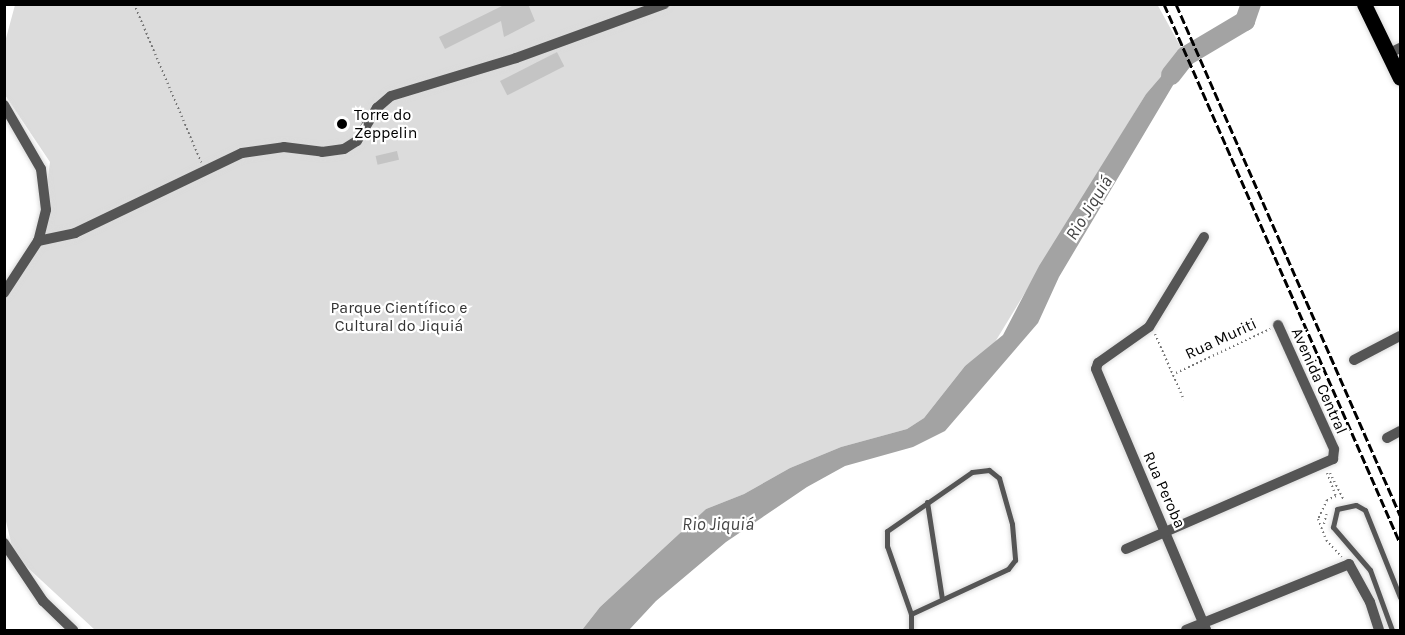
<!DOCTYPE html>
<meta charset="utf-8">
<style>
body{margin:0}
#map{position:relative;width:1405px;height:635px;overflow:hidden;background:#fff;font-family:Karla,sans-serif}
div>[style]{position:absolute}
.green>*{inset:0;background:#dcdcdc}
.water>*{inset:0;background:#a3a3a3}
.river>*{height:20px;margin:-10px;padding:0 10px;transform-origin:10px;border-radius:10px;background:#a3a3a3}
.building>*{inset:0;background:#c4c4c4;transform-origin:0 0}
.path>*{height:2px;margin-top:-1px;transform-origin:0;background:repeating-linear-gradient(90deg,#777 0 1.5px,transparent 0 4.5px)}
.roads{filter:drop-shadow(0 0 2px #dbdbdb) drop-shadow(0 0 2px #dbdbdb)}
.service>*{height:5px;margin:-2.5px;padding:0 2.5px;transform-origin:2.5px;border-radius:2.5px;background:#555}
.minor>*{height:10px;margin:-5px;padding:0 5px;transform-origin:5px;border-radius:5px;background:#555}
.primary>*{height:15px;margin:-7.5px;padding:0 7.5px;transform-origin:7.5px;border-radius:7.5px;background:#000}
.rail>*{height:3px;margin-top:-1.5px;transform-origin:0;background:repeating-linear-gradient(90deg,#000 0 9px,transparent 0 12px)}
.dots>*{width:16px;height:16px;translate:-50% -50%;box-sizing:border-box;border:3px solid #fff;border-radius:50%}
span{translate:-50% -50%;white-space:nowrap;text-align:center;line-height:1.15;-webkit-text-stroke:4.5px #fff;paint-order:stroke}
.poi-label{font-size:16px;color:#000}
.left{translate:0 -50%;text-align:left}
.park-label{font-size:16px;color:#333}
.street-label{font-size:16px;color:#000}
.water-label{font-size:18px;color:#444;font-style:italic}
.frame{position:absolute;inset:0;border:6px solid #000;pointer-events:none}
</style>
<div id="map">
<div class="green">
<i style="clip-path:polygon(1157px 4px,1183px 51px,1146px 94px,992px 347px,965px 366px,924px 418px,907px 429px,841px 447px,790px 468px,744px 494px,706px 509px,600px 607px,582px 630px,95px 630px,14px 555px,4px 513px,4px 289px,41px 231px,50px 162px,5px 95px,5px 42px,15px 5px)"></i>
</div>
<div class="water">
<i style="clip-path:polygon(1183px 51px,1188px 60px,1059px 277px,1038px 323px,945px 431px,913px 447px,845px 466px,807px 487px,726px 542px,656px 601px,629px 630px,582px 630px,600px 607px,706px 509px,744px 494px,790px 468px,841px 447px,907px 429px,924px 418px,965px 366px,1003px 335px,1039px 266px,1146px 94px)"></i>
</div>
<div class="river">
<i style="left:1171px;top:75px;width:24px;rotate:-52deg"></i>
<i style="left:1186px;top:56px;width:69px;rotate:-30.7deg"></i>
<i style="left:1245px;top:21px;width:18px;rotate:-71deg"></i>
</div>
<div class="building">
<i style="clip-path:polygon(506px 4px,528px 4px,535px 21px,504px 37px,501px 21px,445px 49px,439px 37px)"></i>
<i style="left:557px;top:52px;width:16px;height:64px;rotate:63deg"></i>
<i style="left:397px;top:151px;width:9px;height:22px;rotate:77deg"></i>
</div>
<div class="path">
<i style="left:134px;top:4px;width:172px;rotate:67deg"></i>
<i style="left:1155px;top:334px;width:72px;rotate:66.3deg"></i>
<i style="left:1176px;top:373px;width:104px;rotate:-25.1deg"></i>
<i style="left:1327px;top:473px;width:25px;rotate:69deg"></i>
<i style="left:1336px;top:496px;width:10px;rotate:156deg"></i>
<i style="left:1327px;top:500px;width:21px;rotate:115deg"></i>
<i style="left:1318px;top:519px;width:22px;rotate:69deg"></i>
<i style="left:1326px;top:540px;width:23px;rotate:47deg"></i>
<i style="left:1330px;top:473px;width:29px;rotate:63deg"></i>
<i style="left:1324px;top:524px;width:12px;rotate:-76deg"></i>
</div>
<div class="roads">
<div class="service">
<i style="left:927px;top:502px;width:98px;rotate:81.2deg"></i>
<i style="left:911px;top:630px;width:16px;rotate:-90deg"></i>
<i style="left:911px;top:614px;width:72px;rotate:-109.4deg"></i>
<i style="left:887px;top:546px;width:15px;rotate:-90deg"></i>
<i style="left:887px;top:531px;width:103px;rotate:-34.8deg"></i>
<i style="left:972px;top:472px;width:17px;rotate:-7deg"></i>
<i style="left:989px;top:470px;width:13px;rotate:39deg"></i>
<i style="left:999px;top:478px;width:48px;rotate:74.2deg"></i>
<i style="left:1012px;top:524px;width:36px;rotate:85deg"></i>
<i style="left:1015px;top:560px;width:11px;rotate:128deg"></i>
<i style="left:1008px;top:569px;width:107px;rotate:155.1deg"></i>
<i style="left:1392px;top:630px;width:64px;rotate:-110.1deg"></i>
<i style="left:1370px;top:570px;width:57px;rotate:-130.7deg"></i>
<i style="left:1333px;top:527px;width:18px;rotate:-77deg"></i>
<i style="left:1337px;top:509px;width:19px;rotate:-12deg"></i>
<i style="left:1356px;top:505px;width:10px;rotate:29deg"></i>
<i style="left:1365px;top:510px;width:94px;rotate:68.1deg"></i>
</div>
<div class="minor">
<i style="left:1388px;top:54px;width:13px;rotate:-27deg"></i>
<i style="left:4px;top:105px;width:74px;rotate:60deg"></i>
<i style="left:41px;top:169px;width:41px;rotate:83deg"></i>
<i style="left:46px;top:210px;width:32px;rotate:104deg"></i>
<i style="left:38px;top:241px;width:62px;rotate:123.2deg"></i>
<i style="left:1204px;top:237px;width:105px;rotate:121.4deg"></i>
<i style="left:1149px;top:327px;width:62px;rotate:144.8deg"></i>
<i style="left:1098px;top:363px;width:6px;rotate:108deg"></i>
<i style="left:1096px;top:369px;width:283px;rotate:67.1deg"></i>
<i style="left:38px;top:241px;width:38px;rotate:-12deg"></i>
<i style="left:75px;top:233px;width:185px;rotate:-25.6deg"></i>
<i style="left:242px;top:153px;width:42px;rotate:-8.1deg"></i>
<i style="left:284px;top:147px;width:38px;rotate:7deg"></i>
<i style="left:322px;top:152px;width:22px;rotate:-8deg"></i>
<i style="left:344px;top:149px;width:15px;rotate:-32deg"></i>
<i style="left:357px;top:141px;width:39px;rotate:-59deg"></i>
<i style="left:377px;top:108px;width:18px;rotate:-41deg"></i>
<i style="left:391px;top:96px;width:131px;rotate:-16.9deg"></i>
<i style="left:516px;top:58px;width:158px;rotate:-20deg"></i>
<i style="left:1354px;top:360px;width:52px;rotate:-27.6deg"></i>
<i style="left:1387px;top:438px;width:15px;rotate:-28deg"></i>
<i style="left:4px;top:543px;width:70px;rotate:56.1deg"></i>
<i style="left:43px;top:601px;width:42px;rotate:44deg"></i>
<i style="left:1126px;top:549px;width:226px;rotate:-23.5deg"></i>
<i style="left:1333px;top:459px;width:10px;rotate:-84deg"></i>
<i style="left:1334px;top:449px;width:136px;rotate:-114.3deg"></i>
<i style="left:1186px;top:630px;width:176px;rotate:-22deg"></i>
<i style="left:1349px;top:564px;width:43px;rotate:61.1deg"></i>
<i style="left:1370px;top:602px;width:29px;rotate:72deg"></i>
</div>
<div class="primary">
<i style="left:1364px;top:4px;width:82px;rotate:64.1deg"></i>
</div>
</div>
<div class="rail">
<i style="left:1164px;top:4px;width:588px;rotate:66.35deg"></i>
<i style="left:1176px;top:4px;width:558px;rotate:66.33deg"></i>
</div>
<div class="dots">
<i style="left:342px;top:124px;background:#000"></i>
</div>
<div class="poi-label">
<span class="left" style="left:354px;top:124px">Torre do<br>Zeppelin</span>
</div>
<div class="park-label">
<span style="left:399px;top:317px">Parque Científico e<br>Cultural do Jiquiá</span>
</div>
<div class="street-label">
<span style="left:1221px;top:339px;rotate:-25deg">Rua Muriti</span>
<span style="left:1319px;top:381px;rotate:66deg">Avenida Central</span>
<span style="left:1164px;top:490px;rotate:66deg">Rua Peroba</span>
</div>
<div class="water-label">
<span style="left:1089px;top:208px;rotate:-58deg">Rio Jiquiá</span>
<span style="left:718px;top:524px">Rio Jiquiá</span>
</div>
<div class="frame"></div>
</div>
